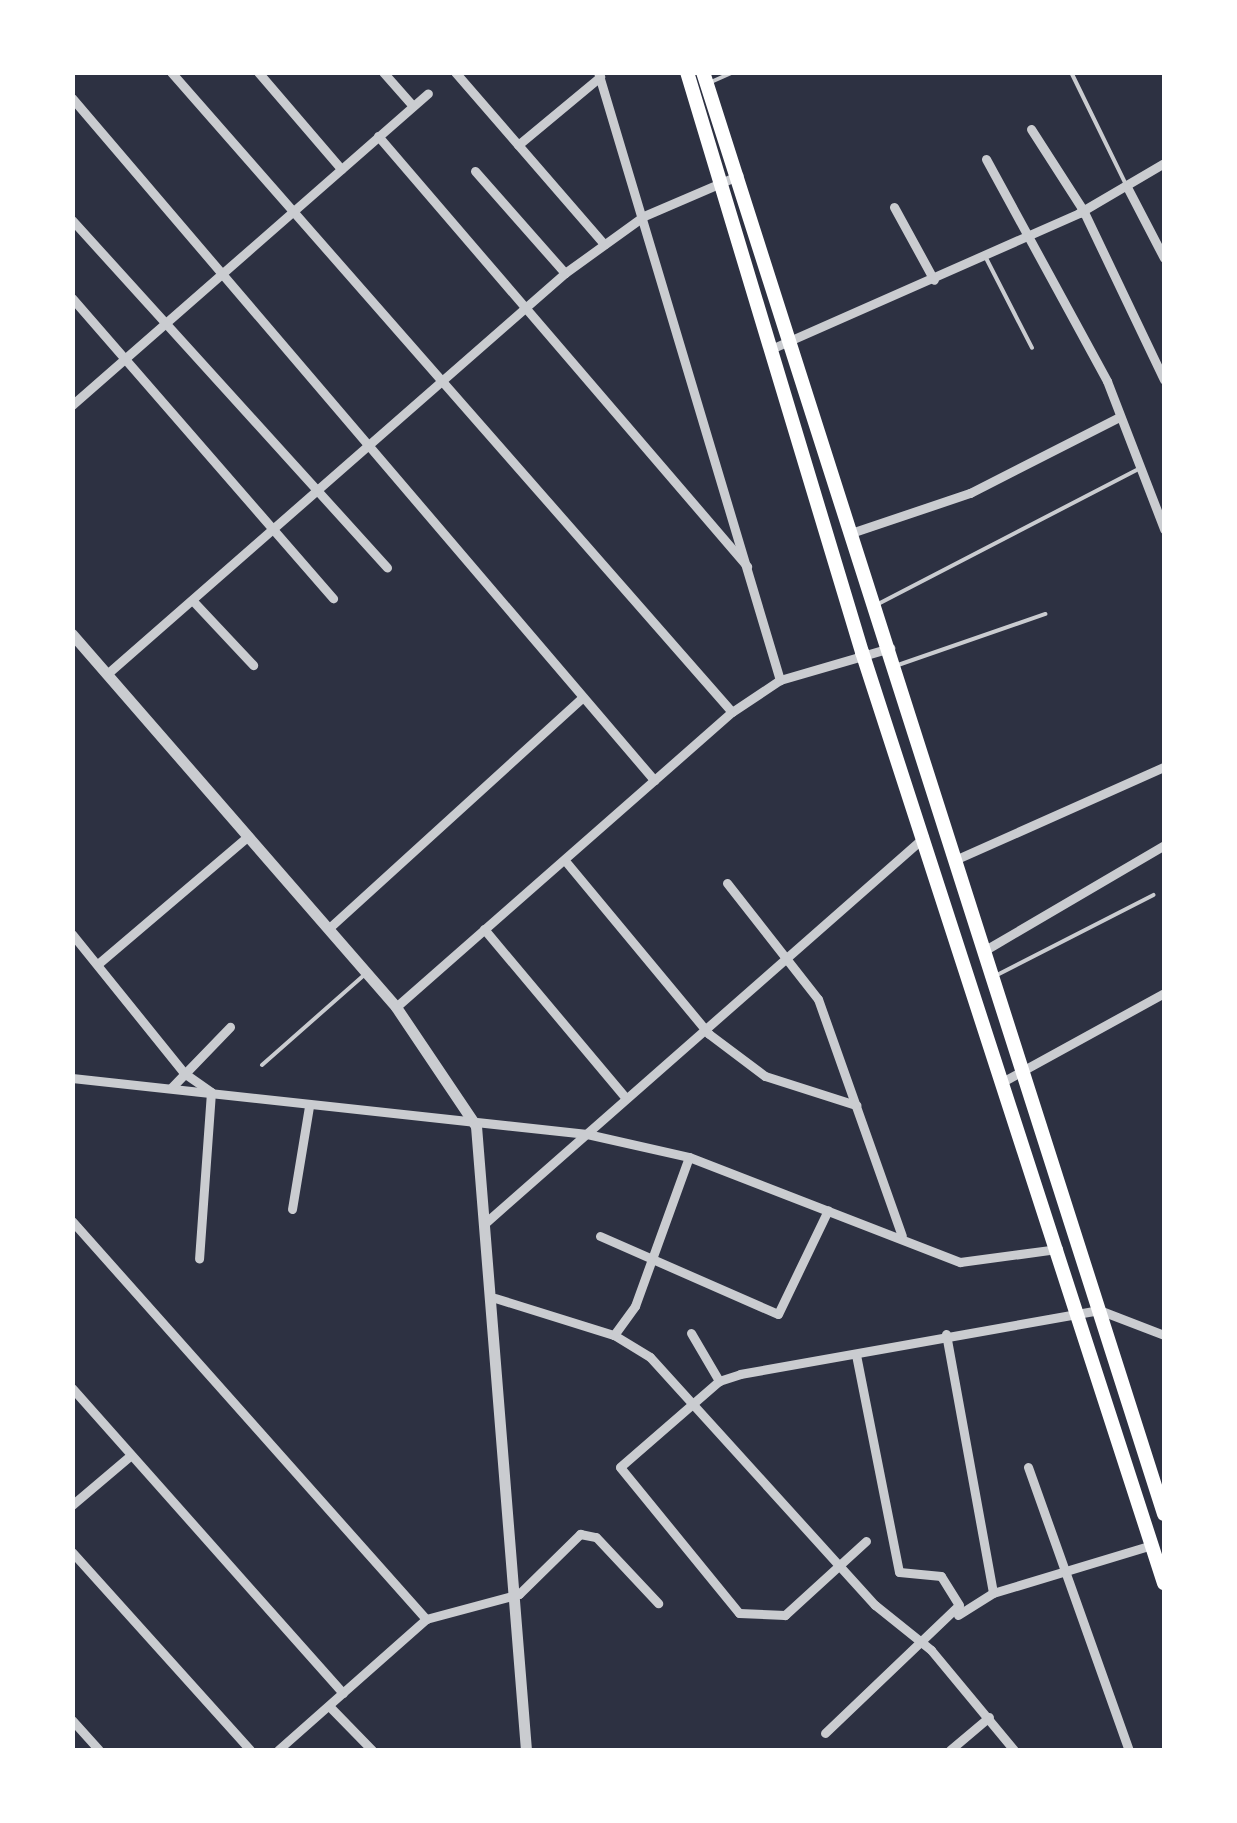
<!DOCTYPE html>
<style>
body{margin:0}
#map{position:relative;width:1237px;height:1823px;overflow:hidden;background:#2d3142;font-family:"PT Sans Narrow",sans-serif}
div>[style]{position:absolute}
.service>*{height:4px;margin:-2px;padding:0 2px;transform-origin:2px;border-radius:2px;background:#caccd0}
.minor>*{height:9px;margin:-4.5px;padding:0 4.5px;transform-origin:4.5px;border-radius:4.5px;background:#caccd0}
.tertiary>*{height:11px;margin:-5.5px;padding:0 5.5px;transform-origin:5.5px;border-radius:5.5px;background:#caccd0}
.primary>*{height:14px;margin:-7px;padding:0 7px;transform-origin:7px;border-radius:7px;background:#fff}
span{translate:-50% -50%;white-space:nowrap;text-align:center;line-height:1.15;-webkit-text-stroke:10px #fff;paint-order:stroke}
.frame{position:absolute;inset:0;border:75px solid #fff;pointer-events:none}
</style>
<div id="map">
<div class="service">
<i style="left:1071px;top:72px;width:126px;rotate:64deg"></i>
<i style="left:711px;top:82px;width:24px;rotate:-24deg"></i>
<i style="left:985px;top:256px;width:103px;rotate:62.9deg"></i>
<i style="left:880px;top:603px;width:289px;rotate:-27.4deg"></i>
<i style="left:898px;top:665px;width:156px;rotate:-19.1deg"></i>
<i style="left:995px;top:976px;width:178px;rotate:-27.1deg"></i>
<i style="left:262px;top:1065px;width:135px;rotate:-41.4deg"></i>
</div>
<div class="minor">
<i style="left:171px;top:72px;width:851px;rotate:48.76deg"></i>
<i style="left:258px;top:72px;width:128px;rotate:49.4deg"></i>
<i style="left:383px;top:72px;width:45px;rotate:48.6deg"></i>
<i style="left:455px;top:72px;width:228px;rotate:49.1deg"></i>
<i style="left:598px;top:72px;width:635px;rotate:73.34deg"></i>
<i style="left:72px;top:98px;width:897px;rotate:49.52deg"></i>
<i style="left:1031px;top:129px;width:96px;rotate:57.3deg"></i>
<i style="left:1083px;top:210px;width:188px;rotate:64.5deg"></i>
<i style="left:378px;top:136px;width:567px;rotate:49.37deg"></i>
<i style="left:518px;top:145px;width:107px;rotate:-39.7deg"></i>
<i style="left:986px;top:159px;width:253px;rotate:61.4deg"></i>
<i style="left:1107px;top:381px;width:159px;rotate:68.9deg"></i>
<i style="left:475px;top:171px;width:136px;rotate:48.6deg"></i>
<i style="left:1126px;top:185px;width:82px;rotate:62.5deg"></i>
<i style="left:894px;top:207px;width:83px;rotate:61.3deg"></i>
<i style="left:72px;top:220px;width:469px;rotate:47.8deg"></i>
<i style="left:72px;top:298px;width:398px;rotate:49deg"></i>
<i style="left:771px;top:349px;width:337px;rotate:-23.8deg"></i>
<i style="left:1079px;top:213px;width:99px;rotate:-30.5deg"></i>
<i style="left:72px;top:405px;width:473px;rotate:-41.2deg"></i>
<i style="left:851px;top:533px;width:126px;rotate:-18.6deg"></i>
<i style="left:970px;top:493px;width:167px;rotate:-27deg"></i>
<i style="left:193px;top:601px;width:88px;rotate:46.8deg"></i>
<i style="left:107px;top:674px;width:609px;rotate:-41.2deg"></i>
<i style="left:565px;top:273px;width:97px;rotate:-35.8deg"></i>
<i style="left:644px;top:216px;width:103px;rotate:-23.3deg"></i>
<i style="left:957px;top:859px;width:227px;rotate:-24deg"></i>
<i style="left:567px;top:863px;width:222px;rotate:50.3deg"></i>
<i style="left:709px;top:1034px;width:70px;rotate:36.9deg"></i>
<i style="left:765px;top:1076px;width:96px;rotate:17.7deg"></i>
<i style="left:727px;top:883px;width:147px;rotate:51.9deg"></i>
<i style="left:818px;top:999px;width:251px;rotate:70.5deg"></i>
<i style="left:328px;top:929px;width:343px;rotate:-42.3deg"></i>
<i style="left:484px;top:929px;width:218px;rotate:50deg"></i>
<i style="left:72px;top:934px;width:179px;rotate:51.1deg"></i>
<i style="left:184px;top:1073px;width:33px;rotate:35deg"></i>
<i style="left:211px;top:1092px;width:167px;rotate:94.1deg"></i>
<i style="left:987px;top:949px;width:205px;rotate:-30.4deg"></i>
<i style="left:99px;top:963px;width:196px;rotate:-40.4deg"></i>
<i style="left:396px;top:1007px;width:447px;rotate:-41.3deg"></i>
<i style="left:732px;top:712px;width:58px;rotate:-33.7deg"></i>
<i style="left:780px;top:680px;width:115px;rotate:-16.2deg"></i>
<i style="left:72px;top:1078px;width:518px;rotate:6.21deg"></i>
<i style="left:587px;top:1134px;width:105px;rotate:12.7deg"></i>
<i style="left:689px;top:1157px;width:291px;rotate:21.2deg"></i>
<i style="left:960px;top:1262px;width:99px;rotate:-7.6deg"></i>
<i style="left:1004px;top:1081px;width:183px;rotate:-28.8deg"></i>
<i style="left:171px;top:1088px;width:85px;rotate:-46deg"></i>
<i style="left:292px;top:1209px;width:104px;rotate:-80.6deg"></i>
<i style="left:72px;top:1221px;width:533px;rotate:48.35deg"></i>
<i style="left:484px;top:1224px;width:586px;rotate:-41.33deg"></i>
<i style="left:600px;top:1236px;width:194px;rotate:23.7deg"></i>
<i style="left:778px;top:1314px;width:115px;rotate:-64.3deg"></i>
<i style="left:495px;top:1298px;width:125px;rotate:17.3deg"></i>
<i style="left:614px;top:1335px;width:42px;rotate:31.4deg"></i>
<i style="left:650px;top:1357px;width:335px;rotate:47.8deg"></i>
<i style="left:875px;top:1605px;width:72px;rotate:38.8deg"></i>
<i style="left:931px;top:1650px;width:130px;rotate:50.3deg"></i>
<i style="left:691px;top:1333px;width:56px;rotate:59.7deg"></i>
<i style="left:946px;top:1334px;width:263px;rotate:79.7deg"></i>
<i style="left:614px;top:1335px;width:36px;rotate:-54deg"></i>
<i style="left:635px;top:1306px;width:158px;rotate:-70.1deg"></i>
<i style="left:72px;top:1388px;width:408px;rotate:48.4deg"></i>
<i style="left:1028px;top:1467px;width:300px;rotate:70.4deg"></i>
<i style="left:72px;top:1505px;width:77px;rotate:-40.3deg"></i>
<i style="left:866px;top:1541px;width:110px;rotate:137.6deg"></i>
<i style="left:785px;top:1615px;width:46px;rotate:-177.5deg"></i>
<i style="left:739px;top:1613px;width:188px;rotate:-129.2deg"></i>
<i style="left:620px;top:1467px;width:131px;rotate:-41deg"></i>
<i style="left:719px;top:1381px;width:22px;rotate:-18deg"></i>
<i style="left:740px;top:1374px;width:365px;rotate:-10.1deg"></i>
<i style="left:1099px;top:1310px;width:70px;rotate:21deg"></i>
<i style="left:72px;top:1552px;width:266px;rotate:48deg"></i>
<i style="left:958px;top:1615px;width:41px;rotate:-32.2deg"></i>
<i style="left:993px;top:1593px;width:166px;rotate:-16.8deg"></i>
<i style="left:329px;top:1706px;width:62px;rotate:45.7deg"></i>
<i style="left:72px;top:1720px;width:40px;rotate:48deg"></i>
<i style="left:825px;top:1733px;width:185px;rotate:-43.7deg"></i>
<i style="left:959px;top:1605px;width:34px;rotate:-122deg"></i>
<i style="left:941px;top:1576px;width:42px;rotate:-174.6deg"></i>
<i style="left:899px;top:1572px;width:222px;rotate:-101.2deg"></i>
<i style="left:278px;top:1750px;width:198px;rotate:-41.5deg"></i>
<i style="left:426px;top:1619px;width:96px;rotate:-15deg"></i>
<i style="left:519px;top:1594px;width:86px;rotate:-44.5deg"></i>
<i style="left:580px;top:1534px;width:16px;rotate:11deg"></i>
<i style="left:596px;top:1537px;width:91px;rotate:46.8deg"></i>
<i style="left:950px;top:1750px;width:51px;rotate:-40.2deg"></i>
</div>
<div class="tertiary">
<i style="left:72px;top:634px;width:494px;rotate:49deg"></i>
<i style="left:396px;top:1007px;width:143px;rotate:56.1deg"></i>
<i style="left:476px;top:1126px;width:626px;rotate:85.42deg"></i>
</div>
<div class="primary">
<i style="left:687px;top:72px;width:606px;rotate:73.21deg"></i>
<i style="left:862px;top:652px;width:979px;rotate:72.03deg"></i>
<i style="left:703px;top:72px;width:1514px;rotate:72.27deg"></i>
</div>
<div class="frame"></div>
</div>
